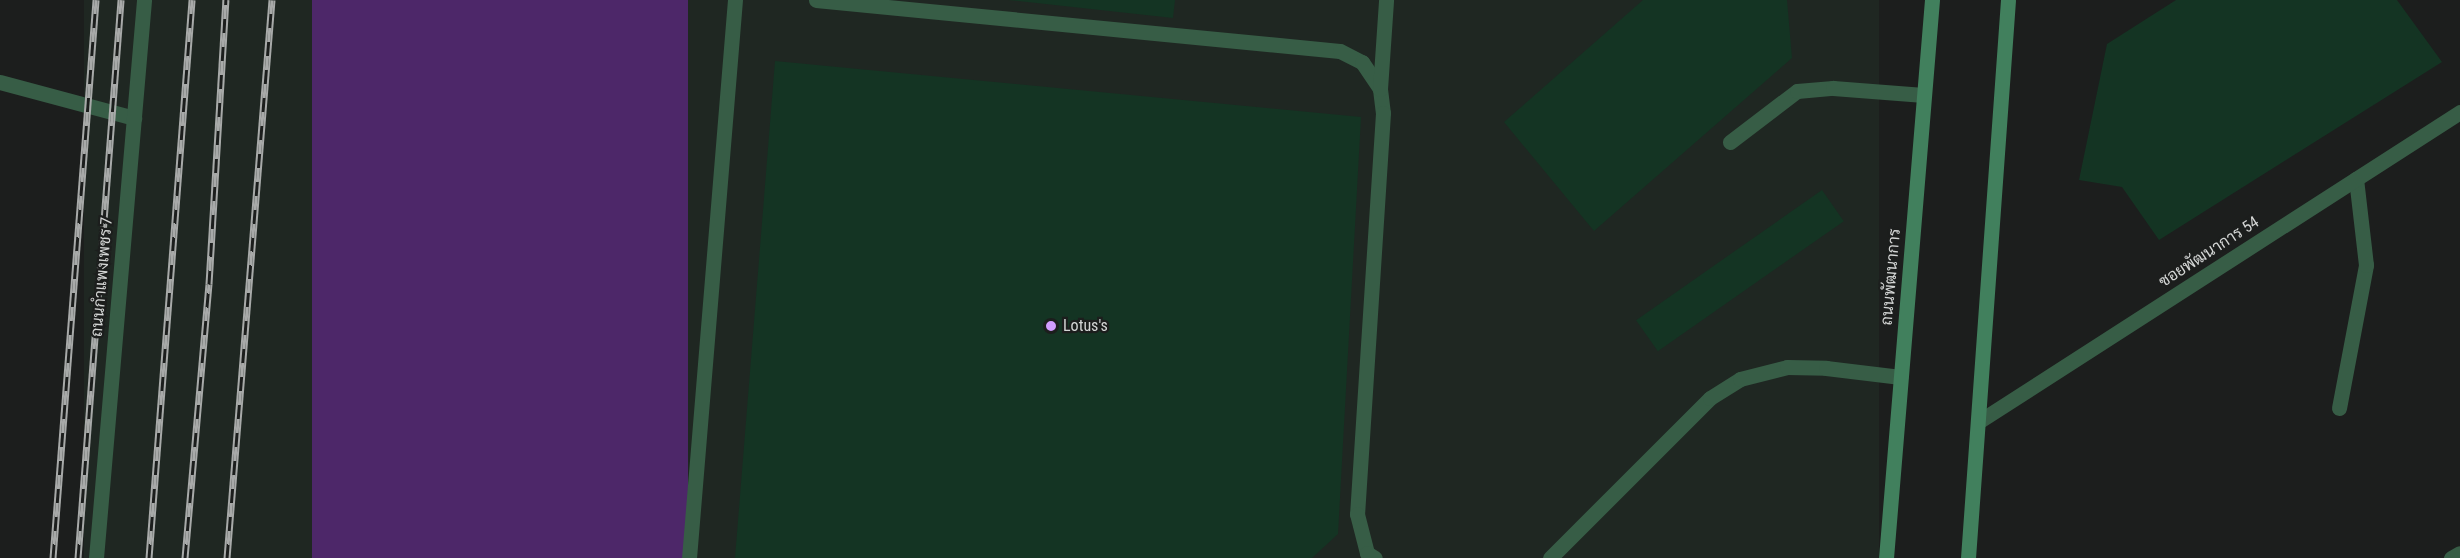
<!DOCTYPE html>
<meta charset="utf-8">
<style>
body{margin:0}
#map{position:relative;width:2460px;height:558px;overflow:hidden;background:#1c1e1d;font-family:"Roboto Condensed",Sarabun,sans-serif}
div>[style]{position:absolute}
.built>*{inset:0;background:#1f2722;transform-origin:0 0}
.green>*{inset:0;background:#4d2769;transform-origin:0 0}
.building>*{inset:0;background:#143423;transform-origin:0 0}
.lane>*{height:15px;margin:-7.5px;padding:0 7.5px;transform-origin:7.5px;border-radius:7.5px;background:#375d46}
.street>*{height:15px;margin:-7.5px;padding:0 7.5px;transform-origin:7.5px;border-radius:7.5px;background:#375d46}
.secondary>*{height:15px;margin:-7.5px;padding:0 7.5px;transform-origin:7.5px;border-radius:7.5px;background:#41805d}
.rail>*{height:7px;margin-top:-3.5px;transform-origin:0;background:repeating-linear-gradient(90deg,#1c1e1d 0 14px,#a8aaa9 0 28px);box-sizing:border-box;border-block:2px solid #a8aaa9}
.dots>*{width:16px;height:16px;translate:-50% -50%;box-sizing:border-box;border:3px solid #1c1e1d;border-radius:50%}
span{translate:-50% -50%;white-space:nowrap;text-align:center;line-height:1.15;-webkit-text-stroke:4.5px #1c1e1d;paint-order:stroke}
.street-label{font-size:16px;color:#d4d6d5}
.poi-label{font-size:16px;color:#d4d6d5}
.left{translate:0 -50%;text-align:left}
</style>
<div id="map">
<div class="built">
<i style="left:84px;top:0;width:228px;height:560px"></i>
<i style="left:688px;top:0;width:1191px;height:560px"></i>
</div>
<div class="green">
<i style="left:312px;top:0;width:376px;height:560px"></i>
</div>
<div class="building">
<i style="clip-path:polygon(1008px 0,1175px 0,1173px 18px)"></i>
<i style="clip-path:polygon(1643px 0,1787px 0,1792px 58px,1594px 231px,1504px 122px)"></i>
<i style="clip-path:polygon(2176px 0,2397px 0,2442px 62px,2159px 240px,2122px 187px,2079px 180px,2107px 44px)"></i>
<i style="clip-path:polygon(775px 61px,1361px 117px,1338px 534px,1312px 558px,735px 558px)"></i>
<i style="left:1822px;top:190px;width:38px;height:227px;rotate:55deg"></i>
</div>
<div class="lane">
<i style="left:816px;top:0;width:526px;rotate:5.56deg"></i>
<i style="left:1340px;top:51px;width:25px;rotate:27deg"></i>
<i style="left:1362px;top:62px;width:32px;rotate:56deg"></i>
<i style="left:1380px;top:89px;width:24px;rotate:83deg"></i>
<i style="left:1383px;top:113px;width:402px;rotate:93.7deg"></i>
<i style="left:1357px;top:514px;width:40px;rotate:75.6deg"></i>
<i style="left:1367px;top:553px;width:9px;rotate:32deg"></i>
<i style="left:1380px;top:89px;width:89px;rotate:-86.1deg"></i>
<i style="left:1730px;top:142px;width:84px;rotate:-37.3deg"></i>
<i style="left:1797px;top:91px;width:36px;rotate:-5deg"></i>
<i style="left:1833px;top:88px;width:91px;rotate:4.4deg"></i>
<i style="left:2339px;top:408px;width:146px;rotate:-79.3deg"></i>
<i style="left:2366px;top:265px;width:87px;rotate:-96.6deg"></i>
<i style="left:689px;top:558px;width:560px;rotate:-85.29deg"></i>
<i style="left:1550px;top:558px;width:226px;rotate:-45deg"></i>
<i style="left:1710px;top:398px;width:36px;rotate:-32deg"></i>
<i style="left:1740px;top:379px;width:49px;rotate:-14.3deg"></i>
<i style="left:1787px;top:367px;width:39px;rotate:1deg"></i>
<i style="left:1826px;top:368px;width:75px;rotate:6.9deg"></i>
</div>
<div class="street">
<i style="left:0;top:82px;width:139px;rotate:15deg"></i>
<i style="left:1978px;top:422px;width:573px;rotate:-32.75deg"></i>
<i style="left:96px;top:558px;width:560px;rotate:-85.08deg"></i>
<i style="left:2451px;top:558px;width:10px;rotate:-29deg"></i>
</div>
<div class="secondary">
<i style="left:1886px;top:558px;width:560px;rotate:-85.29deg"></i>
<i style="left:1968px;top:558px;width:559px;rotate:-85.9deg"></i>
</div>
<div class="rail">
<i style="left:53px;top:558px;width:560px;rotate:-85.59deg"></i>
<i style="left:78px;top:558px;width:560px;rotate:-85.59deg"></i>
<i style="left:149px;top:558px;width:560px;rotate:-85.59deg"></i>
<i style="left:185px;top:558px;width:275px;rotate:-85deg"></i>
<i style="left:209px;top:284px;width:285px;rotate:-86.6deg"></i>
<i style="left:227px;top:558px;width:560px;rotate:-85.39deg"></i>
</div>
<div class="dots">
<i style="left:1051px;top:326px;background:#d19dfe"></i>
</div>
<div class="street-label">
<span style="left:2209px;top:252px;rotate:-33deg">ซอยพัฒนาการ 54</span>
<span style="left:102px;top:277px;rotate:-85deg">ถนนกำแพงเพชร 7</span>
<span style="left:1891px;top:277px;rotate:-85deg">ถนนพัฒนาการ</span>
</div>
<div class="poi-label">
<span class="left" style="left:1063px;top:326px">Lotus's</span>
</div>
</div>
